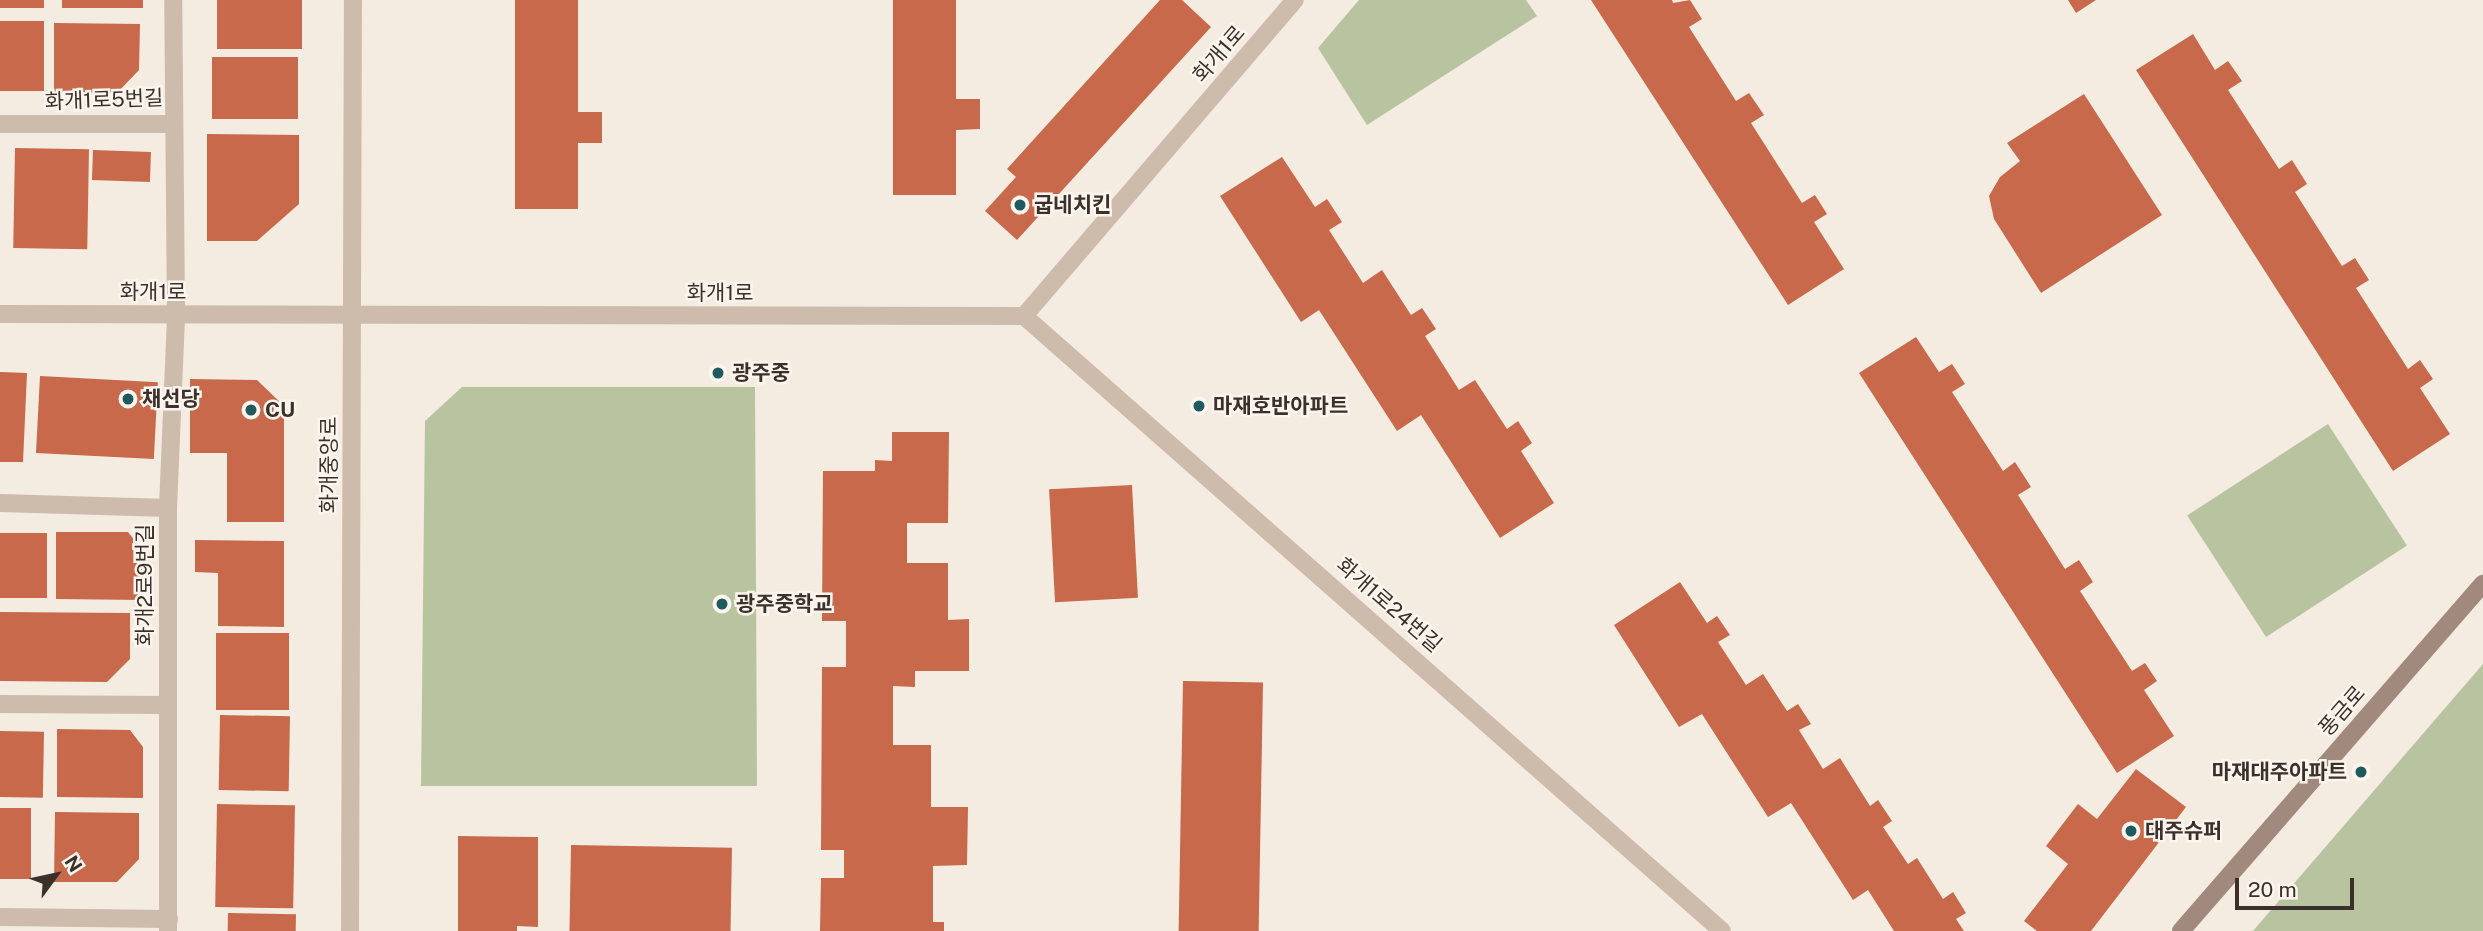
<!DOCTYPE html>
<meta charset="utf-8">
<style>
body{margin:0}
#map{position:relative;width:2483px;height:931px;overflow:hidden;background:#f4ebe1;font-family:"Public Sans","Noto Sans KR",sans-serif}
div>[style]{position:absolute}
.green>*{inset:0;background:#b8c4a0;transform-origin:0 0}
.building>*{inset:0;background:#c8694b;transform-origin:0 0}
.street>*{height:18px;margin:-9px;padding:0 9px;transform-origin:9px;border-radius:9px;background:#cdbbac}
.secondary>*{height:18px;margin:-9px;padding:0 9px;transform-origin:9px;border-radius:9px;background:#a18a7d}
.dots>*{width:19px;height:19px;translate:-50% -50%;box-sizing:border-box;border:4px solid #fbf5ee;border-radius:50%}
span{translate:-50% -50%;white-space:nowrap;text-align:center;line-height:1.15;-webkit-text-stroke:5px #fbf5ee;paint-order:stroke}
.street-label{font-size:21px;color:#3b302b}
.poi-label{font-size:21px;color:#3b302b;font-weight:700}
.left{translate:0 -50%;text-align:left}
.right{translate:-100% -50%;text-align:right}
.north{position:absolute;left:21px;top:840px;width:70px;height:70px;-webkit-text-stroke:5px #fbf5ee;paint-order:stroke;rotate:57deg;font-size:19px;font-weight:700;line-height:28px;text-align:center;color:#3b302b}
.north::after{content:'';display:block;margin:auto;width:24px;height:32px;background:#3b302b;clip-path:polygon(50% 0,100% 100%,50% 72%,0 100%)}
.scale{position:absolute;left:2235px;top:878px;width:119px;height:32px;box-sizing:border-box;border:4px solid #3b302b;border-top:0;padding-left:9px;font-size:21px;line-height:24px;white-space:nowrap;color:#3b302b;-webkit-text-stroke:5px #fbf5ee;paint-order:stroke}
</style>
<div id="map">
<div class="green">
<i style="clip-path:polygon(1359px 0,1526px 0,1537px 16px,1367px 125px,1318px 48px)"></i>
<i style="clip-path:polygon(462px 387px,755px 387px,757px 786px,421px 786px,425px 421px)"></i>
<i style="left:2328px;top:424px;width:145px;height:168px;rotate:57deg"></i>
<i style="clip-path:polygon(2483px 664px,2483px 931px,2253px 931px)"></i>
</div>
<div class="building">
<i style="left:0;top:0;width:44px;height:8px"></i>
<i style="left:62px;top:0;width:81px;height:8px"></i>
<i style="left:217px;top:0;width:85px;height:49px"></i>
<i style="clip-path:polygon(515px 0,578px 0,578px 112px,602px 112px,602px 143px,578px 143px,578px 209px,515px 209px)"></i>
<i style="clip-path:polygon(893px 0,956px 0,956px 99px,980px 99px,980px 129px,956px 130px,956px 195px,893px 195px)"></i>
<i style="clip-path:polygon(1160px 0,1182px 0,1211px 27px,1017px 240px,985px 211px,1016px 177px,1007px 169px)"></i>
<i style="clip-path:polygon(1591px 0,1672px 0,1673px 3px,1690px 0,1702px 19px,1689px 27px,1736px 101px,1749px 93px,1764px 115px,1751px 123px,1802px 203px,1815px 195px,1827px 214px,1814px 222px,1844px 269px,1788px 305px)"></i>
<i style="clip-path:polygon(2068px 0,2096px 0,2076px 13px)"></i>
<i style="left:0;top:21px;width:44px;height:70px"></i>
<i style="clip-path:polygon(54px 23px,140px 24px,139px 70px,117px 93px,54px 92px)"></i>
<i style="clip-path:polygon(2193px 34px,2215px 70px,2228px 61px,2242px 81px,2228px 90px,2279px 169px,2292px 160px,2307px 184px,2295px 192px,2342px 266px,2355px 258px,2369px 280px,2356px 288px,2408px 369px,2420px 360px,2433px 379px,2420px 388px,2450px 434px,2393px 471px,2136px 70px)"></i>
<i style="left:212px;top:57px;width:86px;height:62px"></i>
<i style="clip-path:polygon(2084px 94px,2162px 215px,2041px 293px,1994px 219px,1989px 196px,2000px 177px,2020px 161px,2007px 143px)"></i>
<i style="clip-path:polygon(207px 134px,299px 135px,299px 204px,257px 241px,207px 241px)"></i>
<i style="left:15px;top:148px;width:74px;height:100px;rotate:1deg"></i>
<i style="left:93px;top:150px;width:58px;height:30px;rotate:2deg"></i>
<i style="clip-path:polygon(1282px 157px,1315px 207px,1327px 199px,1342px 222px,1329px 230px,1363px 283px,1382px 270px,1411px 315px,1422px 308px,1436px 329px,1425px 336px,1459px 390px,1475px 380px,1507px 429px,1518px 421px,1532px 443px,1521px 451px,1554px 503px,1500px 538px,1421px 415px,1397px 431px,1319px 310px,1301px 322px,1220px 196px)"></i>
<i style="clip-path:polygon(1916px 337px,1939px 372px,1952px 364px,1965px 384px,1952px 392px,2003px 471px,2015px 462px,2031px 487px,2018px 495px,2065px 569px,2079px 560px,2093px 582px,2080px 591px,2132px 671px,2145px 663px,2157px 681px,2144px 690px,2174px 736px,2117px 773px,1859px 373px)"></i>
<i style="clip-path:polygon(0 372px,27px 373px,23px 462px,0 462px)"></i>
<i style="left:40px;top:376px;width:118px;height:77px;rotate:3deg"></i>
<i style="clip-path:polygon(190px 379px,257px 380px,284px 406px,284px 522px,227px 522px,227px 453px,190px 453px)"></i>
<i style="clip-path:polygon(892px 432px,949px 432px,948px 523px,907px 523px,907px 563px,948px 563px,948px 620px,969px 619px,969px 671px,915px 671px,915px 687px,893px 686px,893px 745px,931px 745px,931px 807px,968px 807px,967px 865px,933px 866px,933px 922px,944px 922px,944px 931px,820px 931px,821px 878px,844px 878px,844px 850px,821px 850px,822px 667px,846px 667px,846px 621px,822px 621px,823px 471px,875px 471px,875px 460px,892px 461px)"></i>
<i style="left:1132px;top:485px;width:113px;height:83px;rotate:87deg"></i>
<i style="clip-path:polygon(56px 532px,128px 532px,142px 550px,142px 600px,56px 599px)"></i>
<i style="left:0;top:533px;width:47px;height:65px"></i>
<i style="clip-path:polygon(195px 540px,284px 541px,284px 627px,218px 626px,218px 573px,195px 572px)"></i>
<i style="clip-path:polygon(1680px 582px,1707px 623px,1717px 616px,1730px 635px,1718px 642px,1746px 685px,1763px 674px,1787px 711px,1798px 704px,1811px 724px,1799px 730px,1823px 769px,1840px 758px,1870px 806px,1878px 800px,1892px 821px,1883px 827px,1908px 864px,1917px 858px,1943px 899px,1953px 892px,1966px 913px,1956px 919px,1964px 931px,1894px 931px,1868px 890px,1853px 900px,1791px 803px,1768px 817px,1702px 714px,1679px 727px,1614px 625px)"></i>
<i style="clip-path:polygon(0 612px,130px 613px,130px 659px,107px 682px,0 681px)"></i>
<i style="left:216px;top:633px;width:73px;height:77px"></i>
<i style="left:1183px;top:681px;width:80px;height:250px;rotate:1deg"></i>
<i style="left:220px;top:715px;width:70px;height:75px;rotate:1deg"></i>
<i style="clip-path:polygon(57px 729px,130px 730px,143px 747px,143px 798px,57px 797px)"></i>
<i style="left:0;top:731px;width:44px;height:66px;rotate:1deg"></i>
<i style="clip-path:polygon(2136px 769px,2186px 807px,2091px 931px,2037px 931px,2024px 921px,2068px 864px,2046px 846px,2078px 804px,2097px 819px)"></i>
<i style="left:217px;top:804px;width:78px;height:103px;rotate:1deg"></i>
<i style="left:0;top:808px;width:31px;height:71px"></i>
<i style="clip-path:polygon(55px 812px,139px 813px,139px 859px,117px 882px,54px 882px)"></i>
<i style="clip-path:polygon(458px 836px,538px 837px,538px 927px,517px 926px,517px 931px,458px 931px)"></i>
<i style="left:571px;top:845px;width:161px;height:86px;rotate:1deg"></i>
<i style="left:228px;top:913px;width:68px;height:18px;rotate:1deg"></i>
</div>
<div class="street">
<i style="left:0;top:124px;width:173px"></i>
<i style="left:0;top:314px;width:1024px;rotate:0.11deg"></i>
<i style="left:1024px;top:316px;width:416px;rotate:-49.4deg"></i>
<i style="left:1024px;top:316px;width:930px;rotate:41.38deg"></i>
<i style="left:0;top:503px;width:168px;rotate:1.7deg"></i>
<i style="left:168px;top:508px;width:423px;rotate:90deg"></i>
<i style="left:168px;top:508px;width:194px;rotate:-87.6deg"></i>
<i style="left:176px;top:314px;width:314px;rotate:-90.5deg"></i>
<i style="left:0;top:704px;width:168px;rotate:0.3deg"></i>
<i style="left:0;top:917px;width:169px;rotate:0.7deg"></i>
<i style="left:350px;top:931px;width:931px;rotate:-89.82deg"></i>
</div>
<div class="secondary">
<i style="left:2181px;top:931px;width:460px;rotate:-49deg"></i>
</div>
<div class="dots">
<i style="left:1020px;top:205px;background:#1f5a5e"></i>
<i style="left:718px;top:373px;background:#1f5a5e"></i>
<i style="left:128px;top:399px;background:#1f5a5e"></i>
<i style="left:1199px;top:406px;background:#1f5a5e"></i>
<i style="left:251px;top:410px;background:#1f5a5e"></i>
<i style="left:722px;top:604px;background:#1f5a5e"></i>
<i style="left:2361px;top:772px;background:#1f5a5e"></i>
<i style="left:2131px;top:831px;background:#1f5a5e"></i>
</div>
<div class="street-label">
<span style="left:1219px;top:54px;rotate:-49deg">화개1로</span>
<span style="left:104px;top:100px;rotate:-2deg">화개1로5번길</span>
<span style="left:153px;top:292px">화개1로</span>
<span style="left:720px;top:293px">화개1로</span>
<span style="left:329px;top:465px;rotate:-90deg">화개중앙로</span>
<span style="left:145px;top:585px;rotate:-90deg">화개2로9번길</span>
<span style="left:1389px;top:605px;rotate:41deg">화개1로24번길</span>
<span style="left:2342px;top:711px;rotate:-49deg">풍금로</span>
</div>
<div class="poi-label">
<span class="left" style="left:1034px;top:205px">굽네치킨</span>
<span class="left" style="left:732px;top:373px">광주중</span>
<span class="left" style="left:142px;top:399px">채선당</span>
<span class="left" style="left:1213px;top:406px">마재호반아파트</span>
<span class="left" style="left:265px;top:410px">CU</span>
<span class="left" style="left:736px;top:604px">광주중학교</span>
<span class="right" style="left:2347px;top:772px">마재대주아파트</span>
<span class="left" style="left:2145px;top:831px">대주슈퍼</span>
</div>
<div class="north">N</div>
<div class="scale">20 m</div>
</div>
